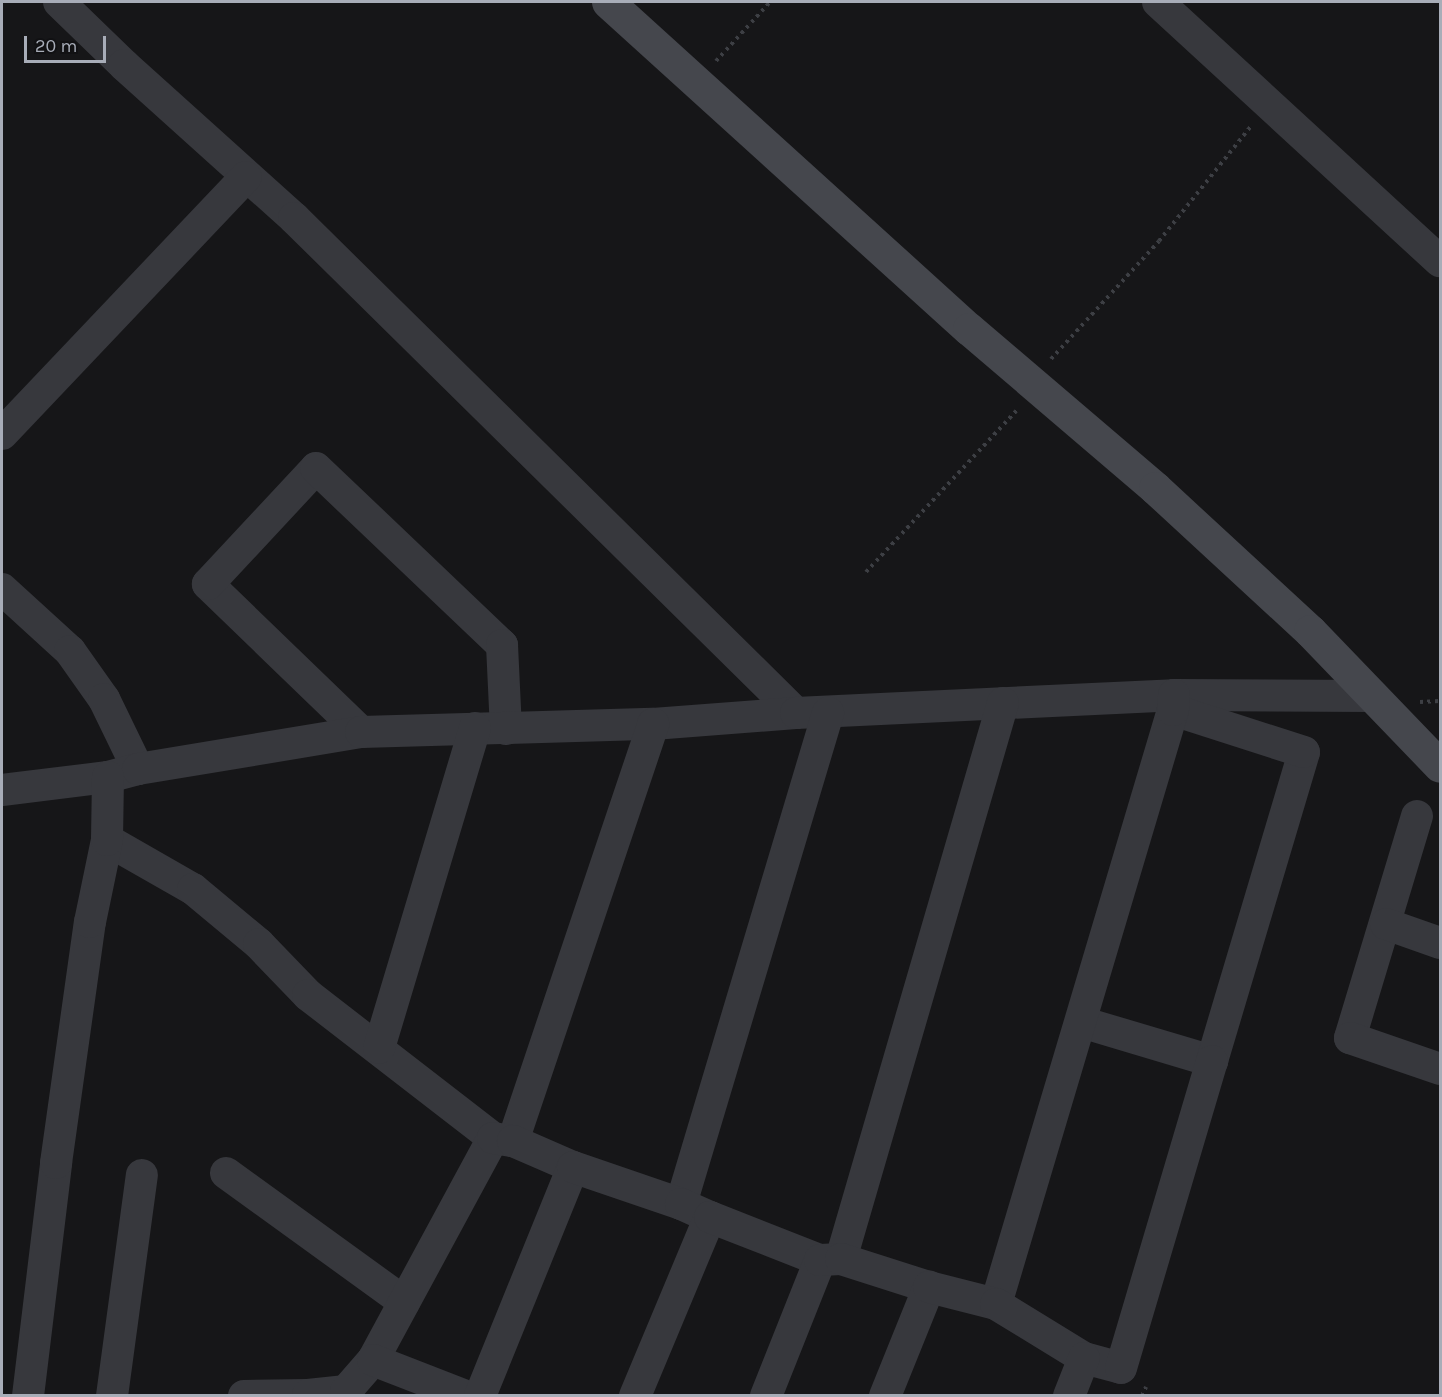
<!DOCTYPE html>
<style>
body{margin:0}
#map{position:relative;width:1442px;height:1397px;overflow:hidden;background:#161618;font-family:Karla,sans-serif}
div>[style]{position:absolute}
.path>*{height:4px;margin-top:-2px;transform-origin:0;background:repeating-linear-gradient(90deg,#3d3f44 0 3px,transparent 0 7.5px)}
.street>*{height:32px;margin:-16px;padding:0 16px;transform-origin:16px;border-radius:16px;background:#37383d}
.secondary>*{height:33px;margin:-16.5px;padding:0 16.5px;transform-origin:16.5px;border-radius:16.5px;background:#45474d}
span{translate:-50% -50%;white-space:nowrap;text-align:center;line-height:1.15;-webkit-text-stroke:6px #111113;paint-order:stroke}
.frame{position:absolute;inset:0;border:3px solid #a8adb8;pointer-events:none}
.scale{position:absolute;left:24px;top:36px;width:82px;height:27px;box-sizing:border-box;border:3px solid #a8adb8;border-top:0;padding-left:8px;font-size:18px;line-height:21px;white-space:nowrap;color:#a8adb8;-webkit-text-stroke:4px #111113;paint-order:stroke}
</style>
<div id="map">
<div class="path">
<i style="left:716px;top:61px;width:80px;rotate:-47.5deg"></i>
<i style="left:1051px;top:359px;width:160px;rotate:-47.5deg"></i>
<i style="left:1159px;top:241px;width:147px;rotate:-51.3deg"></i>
<i style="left:866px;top:572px;width:224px;rotate:-47deg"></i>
<i style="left:1420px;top:702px;width:20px;rotate:-3deg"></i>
<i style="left:1142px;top:1396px;width:10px;rotate:-66deg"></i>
</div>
<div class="street">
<i style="left:59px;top:2px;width:91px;rotate:44.1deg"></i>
<i style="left:124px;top:65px;width:229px;rotate:42deg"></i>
<i style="left:294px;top:218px;width:705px;rotate:44.6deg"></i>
<i style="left:1158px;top:2px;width:383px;rotate:42.6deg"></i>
<i style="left:2px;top:434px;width:354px;rotate:-46.5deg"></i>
<i style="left:2px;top:589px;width:92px;rotate:42.4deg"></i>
<i style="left:70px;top:651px;width:59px;rotate:54.7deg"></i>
<i style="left:104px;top:699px;width:78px;rotate:64.1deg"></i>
<i style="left:361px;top:732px;width:213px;rotate:-136deg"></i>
<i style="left:208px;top:584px;width:158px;rotate:-47deg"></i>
<i style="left:316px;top:468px;width:257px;rotate:43.6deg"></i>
<i style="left:502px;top:645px;width:84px;rotate:87.3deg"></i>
<i style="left:2px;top:790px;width:107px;rotate:-7deg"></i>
<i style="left:108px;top:777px;width:31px;rotate:-15deg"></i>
<i style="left:138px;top:769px;width:226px;rotate:-9.4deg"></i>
<i style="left:361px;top:732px;width:292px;rotate:-1.6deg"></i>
<i style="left:653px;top:724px;width:143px;rotate:-4.4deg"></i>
<i style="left:796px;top:713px;width:378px;rotate:-2.7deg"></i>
<i style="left:1174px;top:695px;width:199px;rotate:0.3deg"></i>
<i style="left:1417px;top:816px;width:232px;rotate:106.8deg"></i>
<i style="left:1350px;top:1038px;width:95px;rotate:19deg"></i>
<i style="left:107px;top:840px;width:99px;rotate:29.7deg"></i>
<i style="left:193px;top:889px;width:86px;rotate:39.8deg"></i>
<i style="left:259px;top:944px;width:71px;rotate:46.1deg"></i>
<i style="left:308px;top:995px;width:234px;rotate:37.7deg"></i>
<i style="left:1386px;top:924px;width:57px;rotate:19.4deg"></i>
<i style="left:1081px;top:1022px;width:137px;rotate:16.6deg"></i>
<i style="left:1212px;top:1061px;width:322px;rotate:-73.4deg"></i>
<i style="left:1304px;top:752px;width:138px;rotate:-162.2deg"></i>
<i style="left:379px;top:1048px;width:334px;rotate:-73.3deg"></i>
<i style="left:513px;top:1141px;width:440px;rotate:-71.4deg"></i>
<i style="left:226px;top:1173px;width:220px;rotate:35.9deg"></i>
<i style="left:681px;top:1204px;width:513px;rotate:-73.33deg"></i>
<i style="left:841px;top:1259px;width:579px;rotate:-73.76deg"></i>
<i style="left:996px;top:1304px;width:620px;rotate:-73.41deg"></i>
<i style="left:1173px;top:710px;width:15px;rotate:-86deg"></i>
<i style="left:1084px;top:1358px;width:38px;rotate:15deg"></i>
<i style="left:1121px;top:1368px;width:320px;rotate:-73.5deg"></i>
<i style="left:373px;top:1360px;width:252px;rotate:-61.6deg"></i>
<i style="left:493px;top:1138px;width:20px;rotate:9deg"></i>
<i style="left:513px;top:1141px;width:65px;rotate:23.4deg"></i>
<i style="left:28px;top:1396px;width:235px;rotate:-83.1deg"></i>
<i style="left:56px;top:1163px;width:243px;rotate:-82deg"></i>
<i style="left:90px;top:922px;width:84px;rotate:-78.3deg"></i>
<i style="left:107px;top:840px;width:63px;rotate:-89.1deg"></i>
<i style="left:112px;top:1396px;width:223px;rotate:-82.3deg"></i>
<i style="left:244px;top:1396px;width:64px;rotate:-0.9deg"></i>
<i style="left:308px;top:1395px;width:38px;rotate:-6deg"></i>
<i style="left:346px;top:1391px;width:41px;rotate:-48.9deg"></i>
<i style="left:373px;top:1360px;width:100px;rotate:21.2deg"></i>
<i style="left:480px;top:1396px;width:247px;rotate:-67.9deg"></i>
<i style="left:573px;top:1167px;width:114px;rotate:18.9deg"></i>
<i style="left:681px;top:1204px;width:32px;rotate:24deg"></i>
<i style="left:635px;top:1396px;width:194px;rotate:-67.3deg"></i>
<i style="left:710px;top:1217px;width:118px;rotate:21.4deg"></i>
<i style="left:766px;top:1396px;width:146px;rotate:-68.3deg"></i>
<i style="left:820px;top:1260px;width:21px;rotate:-3deg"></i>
<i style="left:841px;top:1259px;width:92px;rotate:17.7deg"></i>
<i style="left:885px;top:1396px;width:118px;rotate:-68deg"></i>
<i style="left:929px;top:1287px;width:69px;rotate:14.2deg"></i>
<i style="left:996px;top:1304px;width:103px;rotate:31.5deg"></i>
<i style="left:1084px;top:1358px;width:41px;rotate:111.5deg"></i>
</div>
<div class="secondary">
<i style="left:608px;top:2px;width:487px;rotate:42.2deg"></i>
<i style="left:969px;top:329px;width:245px;rotate:40.5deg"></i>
<i style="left:1155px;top:488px;width:211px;rotate:42.7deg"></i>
<i style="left:1310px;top:631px;width:187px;rotate:46.1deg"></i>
</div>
<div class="frame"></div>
<div class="scale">20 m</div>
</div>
